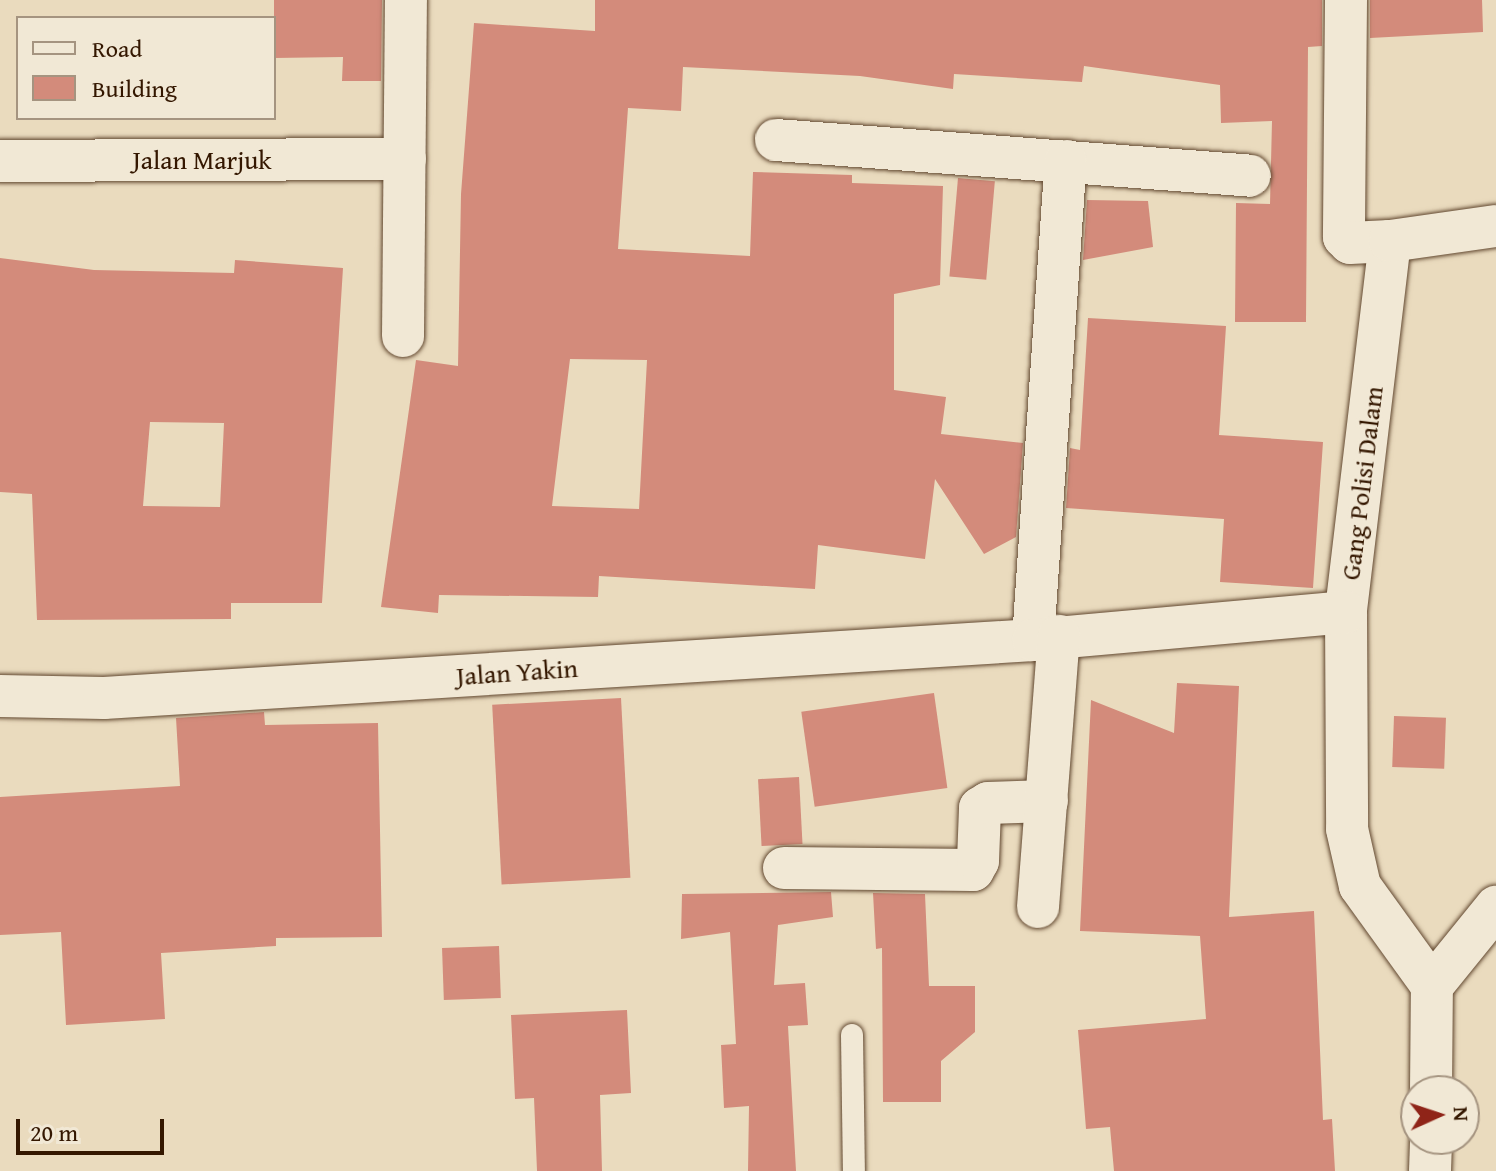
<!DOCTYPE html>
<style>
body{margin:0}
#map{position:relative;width:1496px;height:1171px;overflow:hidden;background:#eadbbe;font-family:"Gentium Book Plus",serif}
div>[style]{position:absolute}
.building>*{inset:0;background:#d38b7b;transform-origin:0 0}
.roads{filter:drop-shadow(0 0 2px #624830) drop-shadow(0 0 2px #624830)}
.lane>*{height:22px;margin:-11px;padding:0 11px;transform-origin:11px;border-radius:11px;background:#f1e8d5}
.street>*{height:42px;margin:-21px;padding:0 21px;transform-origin:21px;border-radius:21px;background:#f1e8d5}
span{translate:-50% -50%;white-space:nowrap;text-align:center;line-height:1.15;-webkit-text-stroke:6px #f1e8d5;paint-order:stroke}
.street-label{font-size:26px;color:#341700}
.legend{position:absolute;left:16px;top:16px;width:260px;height:104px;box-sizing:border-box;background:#f1e8d5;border:2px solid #a59480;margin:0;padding:10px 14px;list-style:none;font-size:24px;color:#341700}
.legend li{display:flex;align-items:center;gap:16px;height:40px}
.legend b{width:40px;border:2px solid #a59480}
.north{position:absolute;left:1400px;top:1075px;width:80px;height:80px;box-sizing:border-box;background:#f1e8d5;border:2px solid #a59480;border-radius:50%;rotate:87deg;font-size:22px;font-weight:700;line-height:32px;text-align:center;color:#341700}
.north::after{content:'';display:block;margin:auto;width:28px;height:36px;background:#8f2418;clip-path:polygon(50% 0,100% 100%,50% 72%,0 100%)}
.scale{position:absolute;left:16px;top:1119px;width:148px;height:36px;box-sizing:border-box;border:4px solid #341700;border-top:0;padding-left:10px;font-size:24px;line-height:28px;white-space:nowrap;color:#341700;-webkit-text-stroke:6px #f1e8d5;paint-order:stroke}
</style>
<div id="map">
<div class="building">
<i style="clip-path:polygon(274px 0,382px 0,381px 81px,342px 81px,343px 57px,274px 58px)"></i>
<i style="clip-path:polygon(evenodd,595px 0,1322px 0,1322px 46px,1308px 47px,1306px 322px,1235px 322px,1236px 203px,1270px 204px,1272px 121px,1221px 123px,1220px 85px,1084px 66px,1082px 82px,954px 74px,953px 89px,860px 76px,683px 67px,681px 111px,628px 108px,618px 249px,750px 256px,753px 172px,852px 175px,852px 183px,943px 186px,940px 285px,894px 294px,894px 390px,946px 397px,941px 434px,1023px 443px,1016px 537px,984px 554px,935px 479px,925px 559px,818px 545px,815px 589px,599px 576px,598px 597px,439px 595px,438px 613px,381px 607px,416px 360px,458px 366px,461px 194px,474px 23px,595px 31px,595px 0,570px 359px,647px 360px,639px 509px,552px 506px,570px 359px)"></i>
<i style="clip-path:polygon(1370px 0,1482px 0,1483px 32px,1370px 38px)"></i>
<i style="left:958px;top:178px;width:37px;height:99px;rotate:5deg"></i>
<i style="clip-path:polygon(1087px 200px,1148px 201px,1153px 247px,1083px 260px)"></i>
<i style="clip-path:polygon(evenodd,0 258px,94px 270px,234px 273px,235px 260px,343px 268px,322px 603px,231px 603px,231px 619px,37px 620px,32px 494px,0 492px,0 258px,150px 422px,224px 423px,220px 507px,143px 506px,150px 422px)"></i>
<i style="clip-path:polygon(1088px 318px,1226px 326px,1219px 435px,1323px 442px,1313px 588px,1220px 582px,1224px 519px,1066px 508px,1070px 448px,1080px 450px)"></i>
<i style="clip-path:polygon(1177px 683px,1239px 686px,1229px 917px,1314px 911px,1323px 1120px,1332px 1119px,1335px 1171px,1114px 1171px,1110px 1127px,1086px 1129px,1078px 1030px,1206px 1019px,1200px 936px,1080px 931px,1091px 700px,1174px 733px)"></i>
<i style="left:934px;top:693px;width:96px;height:134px;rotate:82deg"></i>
<i style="left:621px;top:698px;width:180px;height:129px;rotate:87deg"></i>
<i style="clip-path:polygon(264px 712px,265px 725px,378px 723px,382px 937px,276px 938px,276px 946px,161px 953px,165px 1019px,66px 1025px,61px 932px,0 935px,0 797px,180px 786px,176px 718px)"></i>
<i style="left:1394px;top:716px;width:52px;height:51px;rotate:2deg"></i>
<i style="left:799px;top:777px;width:67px;height:41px;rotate:87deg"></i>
<i style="clip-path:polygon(831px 892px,833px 917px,778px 925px,774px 985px,805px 983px,808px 1025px,788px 1026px,796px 1171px,748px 1171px,749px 1106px,724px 1108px,721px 1045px,736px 1044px,730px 932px,681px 939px,682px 894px)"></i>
<i style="clip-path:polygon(873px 893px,925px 894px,929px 986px,975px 986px,975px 1032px,941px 1061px,941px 1102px,883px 1102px,882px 948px,876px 949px)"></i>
<i style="left:499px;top:946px;width:52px;height:57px;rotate:88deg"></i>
<i style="clip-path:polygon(627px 1010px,631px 1093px,600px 1095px,602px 1171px,537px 1171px,534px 1098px,515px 1099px,511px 1015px)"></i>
</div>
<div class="roads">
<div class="lane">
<i style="left:852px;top:1035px;width:136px;rotate:89.2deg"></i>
</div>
<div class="street">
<i style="left:1346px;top:0;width:237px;rotate:90.5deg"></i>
<i style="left:1344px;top:237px;width:8px;rotate:45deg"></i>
<i style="left:1350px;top:243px;width:40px;rotate:-2.9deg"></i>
<i style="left:1390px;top:241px;width:374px;rotate:96.8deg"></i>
<i style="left:1346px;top:612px;width:217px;rotate:89.7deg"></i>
<i style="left:1347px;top:829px;width:58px;rotate:77.2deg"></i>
<i style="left:1360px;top:886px;width:123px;rotate:54.2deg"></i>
<i style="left:776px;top:140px;width:475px;rotate:4.3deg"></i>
<i style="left:0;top:161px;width:405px;rotate:-0.3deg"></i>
<i style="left:1390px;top:241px;width:107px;rotate:-8.1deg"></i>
<i style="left:403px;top:336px;width:336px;rotate:-89.5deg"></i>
<i style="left:1033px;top:640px;width:480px;rotate:-86.1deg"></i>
<i style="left:0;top:696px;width:104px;rotate:1.1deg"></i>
<i style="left:104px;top:698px;width:931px;rotate:-3.57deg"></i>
<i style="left:1033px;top:640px;width:314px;rotate:-5.1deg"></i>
<i style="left:784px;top:868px;width:189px;rotate:0.6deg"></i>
<i style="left:973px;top:870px;width:10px;rotate:-61deg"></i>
<i style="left:978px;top:861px;width:53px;rotate:-87.8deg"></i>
<i style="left:980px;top:808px;width:9px;rotate:-32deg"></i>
<i style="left:988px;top:803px;width:59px;rotate:-1.9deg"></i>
<i style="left:1038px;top:907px;width:272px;rotate:-85.6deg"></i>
<i style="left:1431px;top:1091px;width:105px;rotate:-89.5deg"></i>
<i style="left:1432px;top:986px;width:102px;rotate:-51deg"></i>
<i style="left:1430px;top:1171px;width:32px;rotate:-88deg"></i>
</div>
</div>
<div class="street-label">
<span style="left:202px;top:160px">Jalan Marjuk</span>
<span style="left:1362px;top:483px;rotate:-83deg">Gang Polisi Dalam</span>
<span style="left:517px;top:672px;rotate:-4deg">Jalan Yakin</span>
</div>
<ul class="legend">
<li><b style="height:10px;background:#f1e8d5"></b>Road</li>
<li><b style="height:22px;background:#d38b7b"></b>Building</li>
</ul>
<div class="north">N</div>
<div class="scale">20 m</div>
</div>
